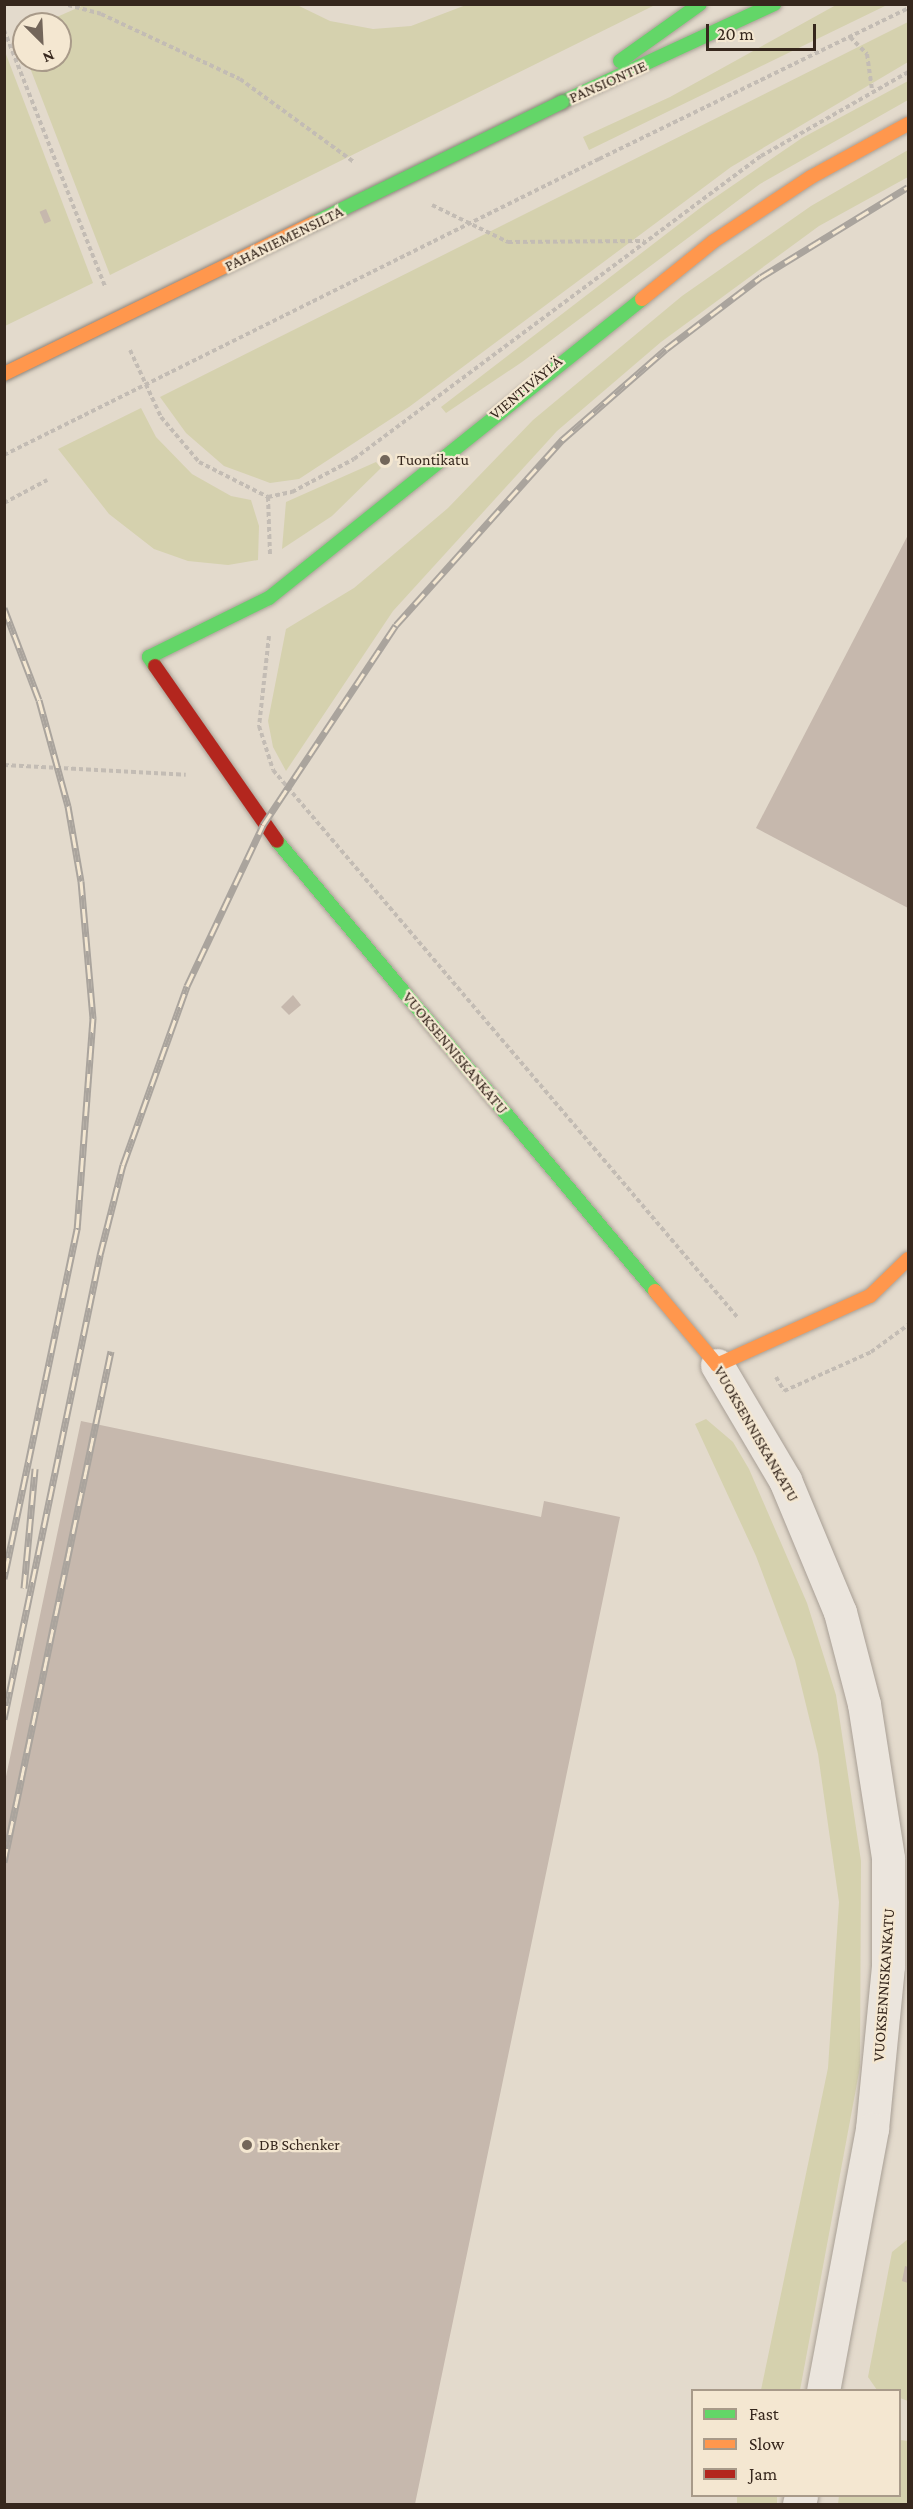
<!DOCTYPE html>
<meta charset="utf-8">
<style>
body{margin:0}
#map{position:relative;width:913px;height:2509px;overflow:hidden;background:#e3dacc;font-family:"Crimson Pro",serif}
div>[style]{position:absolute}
.green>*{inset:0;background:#d5d1ae;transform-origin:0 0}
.building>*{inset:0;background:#c6b8ad;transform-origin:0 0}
.path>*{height:4px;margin-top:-2px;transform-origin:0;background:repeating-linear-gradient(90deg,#c3bcb4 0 4.5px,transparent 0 7.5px)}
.roads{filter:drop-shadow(0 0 2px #a89f95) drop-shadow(0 0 2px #a89f95)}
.street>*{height:33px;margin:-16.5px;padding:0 16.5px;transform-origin:16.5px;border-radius:16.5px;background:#ebe5dd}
.fast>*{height:14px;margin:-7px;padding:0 7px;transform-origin:7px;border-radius:7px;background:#63d668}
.slow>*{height:14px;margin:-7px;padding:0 7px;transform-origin:7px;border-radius:7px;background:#ff974d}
.jam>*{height:14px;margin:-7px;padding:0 7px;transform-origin:7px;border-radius:7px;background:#b3261e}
.rail>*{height:7px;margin-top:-3.5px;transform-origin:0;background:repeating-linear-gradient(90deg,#f4e7d1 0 14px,#aaa49d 0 28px);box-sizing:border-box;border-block:2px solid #aaa49d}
.path-bridge>*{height:4px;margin-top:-2px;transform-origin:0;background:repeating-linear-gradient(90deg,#c3bcb4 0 4.5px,transparent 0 7.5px)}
.bridges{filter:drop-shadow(0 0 2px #8d857c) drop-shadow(0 0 2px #8d857c)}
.fast-bridge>*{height:14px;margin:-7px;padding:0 7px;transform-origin:7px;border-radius:7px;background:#63d668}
.slow-bridge>*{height:14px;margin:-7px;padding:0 7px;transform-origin:7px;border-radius:7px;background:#ff974d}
.dots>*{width:16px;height:16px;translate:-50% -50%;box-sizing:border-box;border:3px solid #f4e7d1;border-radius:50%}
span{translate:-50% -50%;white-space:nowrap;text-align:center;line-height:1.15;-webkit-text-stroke:4.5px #f4e7d1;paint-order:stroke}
.street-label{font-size:16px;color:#36271d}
.poi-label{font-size:16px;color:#36271d}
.left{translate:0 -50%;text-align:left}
.frame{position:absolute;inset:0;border:6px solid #36271d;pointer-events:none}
.legend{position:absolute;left:691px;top:2389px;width:210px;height:108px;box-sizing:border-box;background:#f4e7d1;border:2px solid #a89a89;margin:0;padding:8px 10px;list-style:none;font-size:18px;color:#36271d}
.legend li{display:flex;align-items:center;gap:12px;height:30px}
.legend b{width:30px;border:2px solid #a89a89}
.north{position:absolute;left:12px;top:12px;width:60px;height:60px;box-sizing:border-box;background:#f4e7d1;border:2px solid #a89a89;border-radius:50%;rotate:156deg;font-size:16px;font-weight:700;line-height:24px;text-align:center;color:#36271d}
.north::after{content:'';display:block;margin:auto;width:21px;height:27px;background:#73665a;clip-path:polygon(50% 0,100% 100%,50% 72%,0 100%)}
.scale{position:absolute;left:706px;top:24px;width:110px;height:27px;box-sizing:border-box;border:3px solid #36271d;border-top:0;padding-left:8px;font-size:18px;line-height:21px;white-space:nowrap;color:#36271d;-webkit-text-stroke:4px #f4e7d1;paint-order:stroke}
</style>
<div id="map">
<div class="green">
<i style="clip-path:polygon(84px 5px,297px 5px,330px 21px,373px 29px,411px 26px,466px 5px,655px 5px,110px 275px,27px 60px,60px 60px,60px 24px,41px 24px)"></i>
<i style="clip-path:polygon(836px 5px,887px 5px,589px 150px,583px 137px,670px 97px)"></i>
<i style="clip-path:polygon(908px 22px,908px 62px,731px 167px,409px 407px,299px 479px,270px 483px,224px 466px,186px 433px,160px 397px)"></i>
<i style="clip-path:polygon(4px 49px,93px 283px,5px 326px,4px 326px)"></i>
<i style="clip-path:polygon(908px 81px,908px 100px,760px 184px,522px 362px,446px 413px,441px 407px,704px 205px,802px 138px)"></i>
<i style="clip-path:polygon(908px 150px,908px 177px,819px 226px,661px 342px,557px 431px,393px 611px,286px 771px,273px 747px,268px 721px,286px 629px,354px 588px,448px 508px,533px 420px,682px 296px,811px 206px)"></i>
<i style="clip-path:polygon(141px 408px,156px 437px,192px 474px,231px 496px,251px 500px,259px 526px,258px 560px,228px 565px,188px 561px,154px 549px,109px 514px,58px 449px)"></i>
<i style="clip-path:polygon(376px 462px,381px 468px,332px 516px,282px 549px,286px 502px)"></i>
<i style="clip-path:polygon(706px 1419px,733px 1442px,749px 1469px,807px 1603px,836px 1695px,861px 1861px,860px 2067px,800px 2390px,761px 2390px,828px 2068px,839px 1902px,818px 1754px,795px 1660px,756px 1556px,695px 1424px)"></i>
<i style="clip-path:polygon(908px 2239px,908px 2401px,900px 2398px,900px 2390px,877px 2390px,868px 2377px,892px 2252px)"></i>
<i style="clip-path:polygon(900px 2440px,908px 2441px,908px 2504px,838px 2504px,839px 2496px,900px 2496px)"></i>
<i style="left:737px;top:2496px;width:40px;height:8px"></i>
</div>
<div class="building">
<i style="left:46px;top:209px;width:13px;height:7px;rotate:67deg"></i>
<i style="clip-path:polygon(908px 535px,908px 908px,756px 828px)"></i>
<i style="clip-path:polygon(293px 995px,301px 1005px,289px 1015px,281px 1007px)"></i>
<i style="clip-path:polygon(81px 1421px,541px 1517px,544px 1501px,620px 1517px,415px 2504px,4px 2504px,4px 1786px)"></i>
<i style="clip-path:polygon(905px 2266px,908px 2267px,908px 2283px,902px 2281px)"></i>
</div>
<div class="path">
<i style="left:68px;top:5px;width:34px;rotate:15deg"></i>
<i style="left:101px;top:14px;width:153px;rotate:25.1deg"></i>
<i style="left:240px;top:79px;width:142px;rotate:36.1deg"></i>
<i style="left:4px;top:30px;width:276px;rotate:68.5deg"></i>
<i style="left:850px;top:37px;width:24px;rotate:45deg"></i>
<i style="left:867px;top:54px;width:37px;rotate:82deg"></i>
<i style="left:599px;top:159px;width:344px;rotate:-26deg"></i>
<i style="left:432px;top:205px;width:85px;rotate:26deg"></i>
<i style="left:508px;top:242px;width:136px;rotate:-0.4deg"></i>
<i style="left:130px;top:350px;width:74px;rotate:65.2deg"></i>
<i style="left:161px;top:417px;width:59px;rotate:49.8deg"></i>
<i style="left:199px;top:462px;width:77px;rotate:26.9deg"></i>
<i style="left:268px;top:497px;width:25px;rotate:-12deg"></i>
<i style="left:292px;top:492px;width:70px;rotate:-28deg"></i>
<i style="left:354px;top:459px;width:507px;rotate:-36.67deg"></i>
<i style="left:761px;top:156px;width:169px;rotate:-29.7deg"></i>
<i style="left:268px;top:497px;width:57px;rotate:88deg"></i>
<i style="left:4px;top:503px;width:49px;rotate:-28.1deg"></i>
<i style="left:269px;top:636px;width:91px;rotate:96.3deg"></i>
<i style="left:259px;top:726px;width:46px;rotate:72.3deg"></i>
<i style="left:273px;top:770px;width:719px;rotate:49.68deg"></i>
<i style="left:4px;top:765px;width:182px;rotate:3.1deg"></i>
<i style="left:776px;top:1377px;width:16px;rotate:60deg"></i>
<i style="left:784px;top:1391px;width:95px;rotate:-24.1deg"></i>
<i style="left:871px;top:1352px;width:46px;rotate:-36.1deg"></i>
</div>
<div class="roads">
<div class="street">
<i style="left:717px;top:1365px;width:134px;rotate:59.4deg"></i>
<i style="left:785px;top:1480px;width:143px;rotate:67.4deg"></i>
<i style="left:840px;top:1612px;width:95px;rotate:75.4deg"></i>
<i style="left:864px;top:1704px;width:156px;rotate:81.1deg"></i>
<i style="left:888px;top:1858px;width:108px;rotate:90deg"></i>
<i style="left:888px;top:1966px;width:164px;rotate:95.6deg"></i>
<i style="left:872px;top:2129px;width:266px;rotate:100.6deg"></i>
<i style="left:799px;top:2504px;width:8px;rotate:-76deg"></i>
</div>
<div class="fast">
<i style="left:620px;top:61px;width:98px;rotate:-35.5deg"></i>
<i style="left:562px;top:102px;width:234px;rotate:-24.8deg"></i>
<i style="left:155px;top:666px;width:11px;rotate:-124deg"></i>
<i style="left:149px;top:657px;width:134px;rotate:-26.2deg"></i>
<i style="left:269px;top:598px;width:478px;rotate:-38.7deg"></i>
<i style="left:277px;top:841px;width:588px;rotate:49.97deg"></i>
</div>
<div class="slow">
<i style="left:642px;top:299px;width:92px;rotate:-38.9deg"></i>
<i style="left:714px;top:241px;width:116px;rotate:-33.4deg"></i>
<i style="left:811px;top:177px;width:111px;rotate:-28.7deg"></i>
<i style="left:655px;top:1291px;width:97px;rotate:50deg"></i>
<i style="left:717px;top:1365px;width:168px;rotate:-24.3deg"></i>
<i style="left:870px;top:1296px;width:53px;rotate:-44.2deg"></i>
</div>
<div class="jam">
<i style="left:155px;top:666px;width:213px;rotate:55.1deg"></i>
</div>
</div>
<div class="rail">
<i style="left:4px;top:608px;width:98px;rotate:69.2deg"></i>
<i style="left:39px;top:700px;width:110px;rotate:74.7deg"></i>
<i style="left:68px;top:806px;width:76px;rotate:80.2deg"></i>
<i style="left:81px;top:881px;width:138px;rotate:85deg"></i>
<i style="left:93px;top:1018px;width:212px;rotate:94.3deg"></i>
<i style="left:77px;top:1229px;width:357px;rotate:101.8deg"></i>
<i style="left:24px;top:1588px;width:120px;rotate:-84.7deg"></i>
<i style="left:4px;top:1719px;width:474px;rotate:-78.3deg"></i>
<i style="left:100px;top:1255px;width:93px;rotate:-75.7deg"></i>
<i style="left:123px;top:1165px;width:190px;rotate:-70.3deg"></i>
<i style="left:187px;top:986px;width:178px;rotate:-64.7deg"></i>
<i style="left:263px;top:825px;width:240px;rotate:-56.4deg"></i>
<i style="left:396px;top:625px;width:249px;rotate:-48.1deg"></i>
<i style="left:562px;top:440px;width:138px;rotate:-41.2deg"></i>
<i style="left:666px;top:349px;width:119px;rotate:-37.2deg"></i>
<i style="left:761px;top:277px;width:172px;rotate:-31.5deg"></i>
<i style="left:4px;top:1862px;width:522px;rotate:-78.17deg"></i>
</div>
<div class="path-bridge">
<i style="left:4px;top:455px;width:665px;rotate:-26.45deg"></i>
</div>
<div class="bridges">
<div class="fast-bridge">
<i style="left:314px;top:223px;width:276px;rotate:-26deg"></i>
</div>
<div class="slow-bridge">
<i style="left:4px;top:374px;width:345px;rotate:-26deg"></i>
</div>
</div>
<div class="dots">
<i style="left:385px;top:460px;background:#73665a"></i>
<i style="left:247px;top:2145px;background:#73665a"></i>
</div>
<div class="street-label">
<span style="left:608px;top:82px;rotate:-24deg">PANSIONTIE</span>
<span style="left:284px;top:239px;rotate:-26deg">PAHANIEMENSILTA</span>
<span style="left:526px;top:388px;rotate:-40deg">VIENTIVÄYLÄ</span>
<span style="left:455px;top:1053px;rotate:50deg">VUOKSENNISKANKATU</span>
<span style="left:756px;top:1434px;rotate:60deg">VUOKSENNISKANKATU</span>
<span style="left:884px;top:1985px;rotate:-86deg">VUOKSENNISKANKATU</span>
</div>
<div class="poi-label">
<span class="left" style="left:397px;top:460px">Tuontikatu</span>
<span class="left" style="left:259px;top:2145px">DB Schenker</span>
</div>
<div class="frame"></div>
<ul class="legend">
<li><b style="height:8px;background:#63d668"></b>Fast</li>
<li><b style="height:8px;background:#ff974d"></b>Slow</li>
<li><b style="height:8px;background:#b3261e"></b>Jam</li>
</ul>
<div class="north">N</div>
<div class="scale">20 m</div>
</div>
